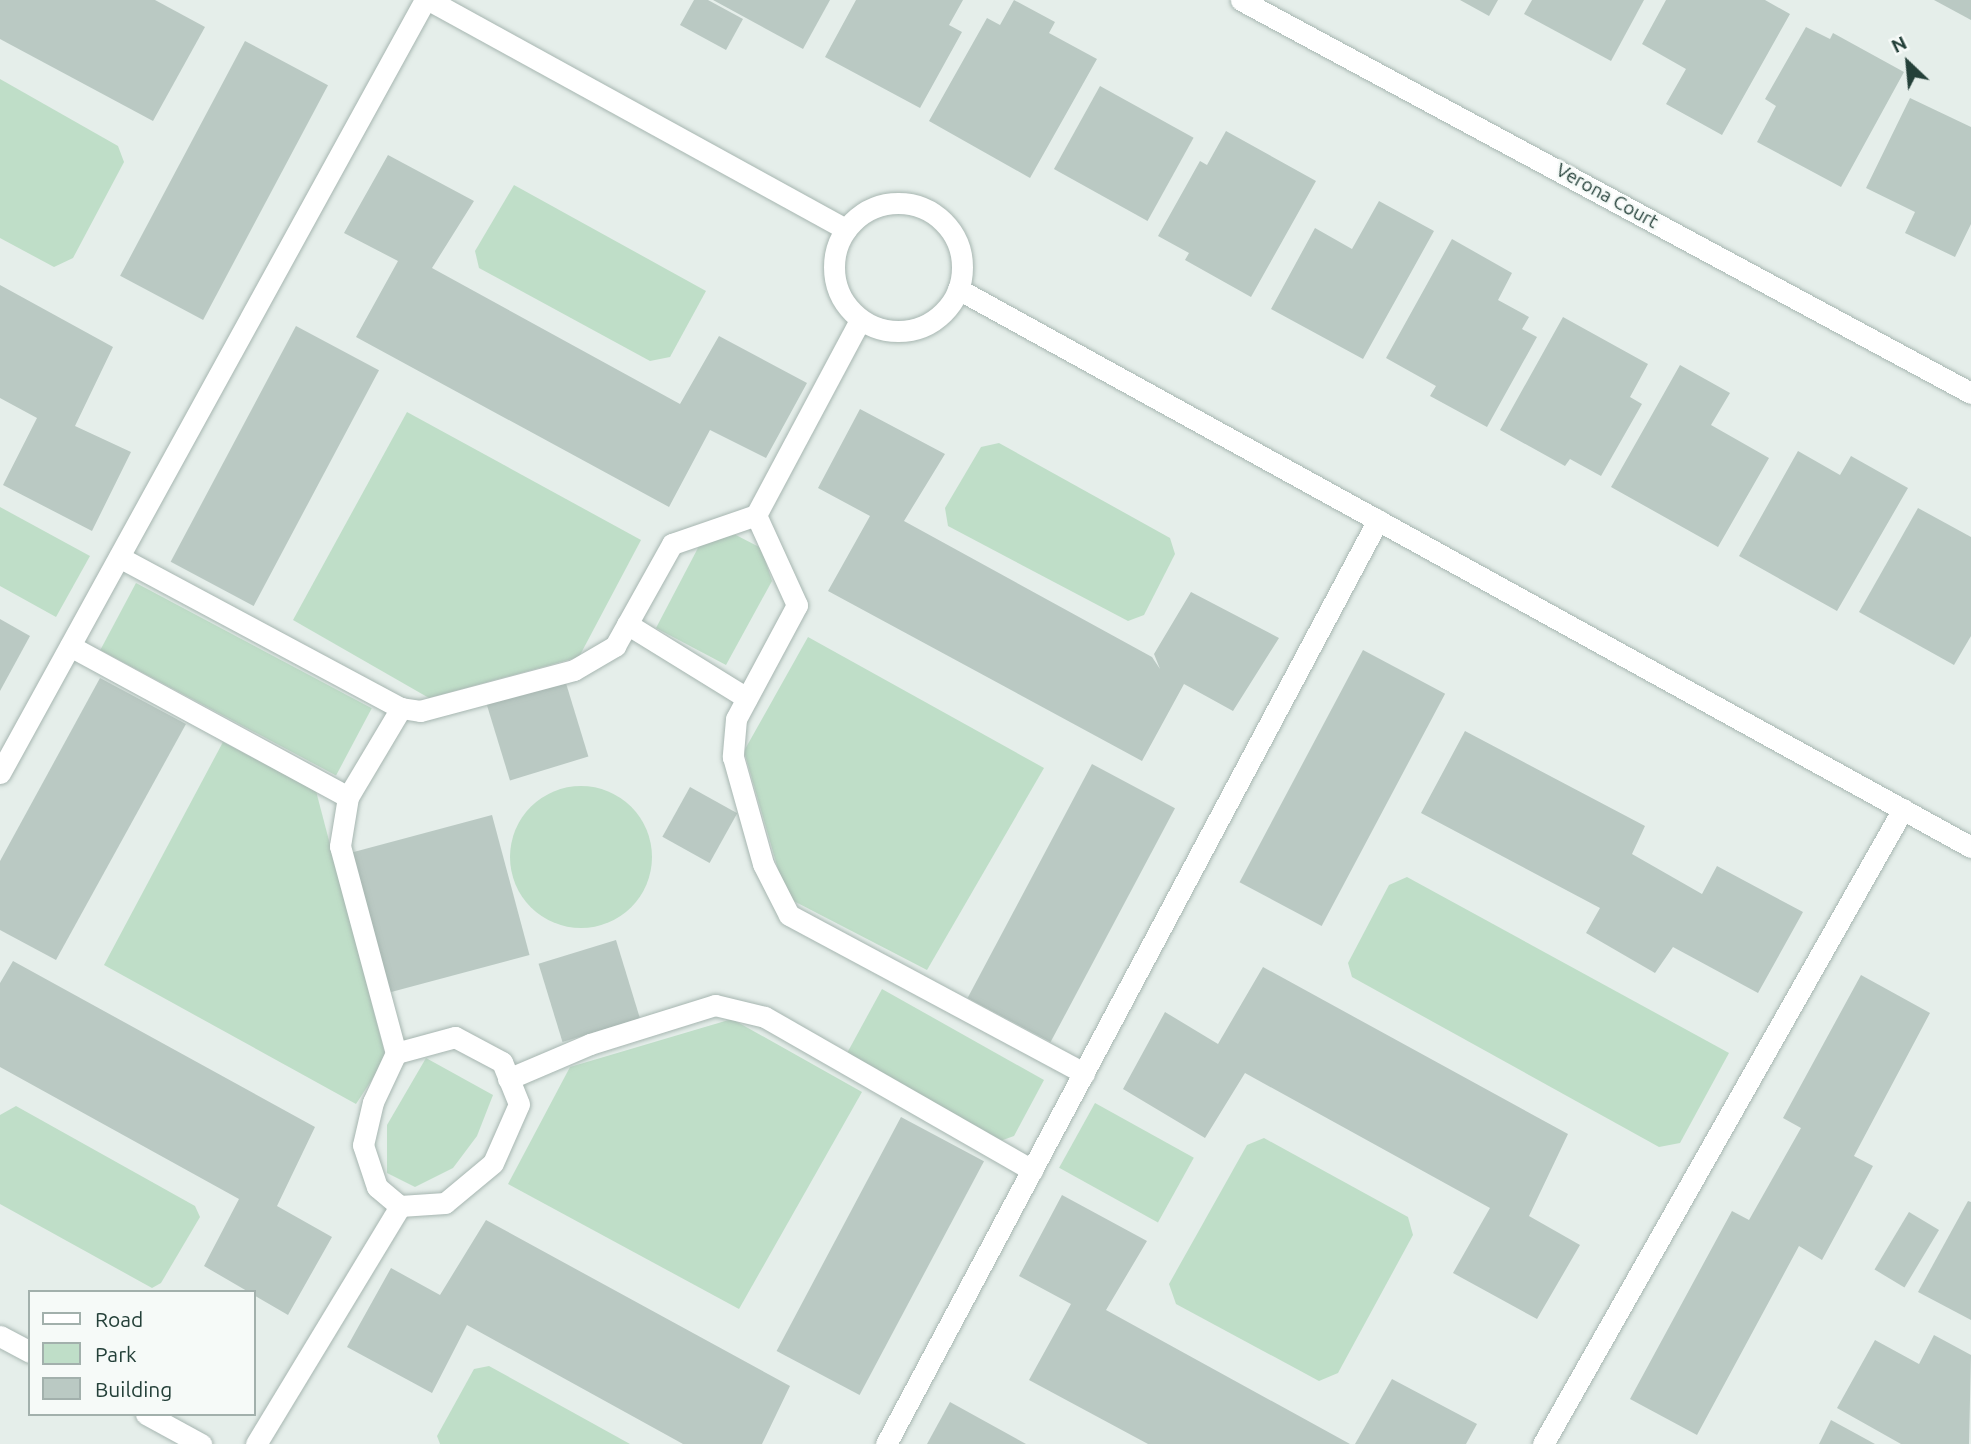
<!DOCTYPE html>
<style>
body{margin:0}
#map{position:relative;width:1971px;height:1444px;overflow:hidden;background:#e5eeea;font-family:Ubuntu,sans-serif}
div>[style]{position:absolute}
.green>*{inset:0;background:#bfdec8;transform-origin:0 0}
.round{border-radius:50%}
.building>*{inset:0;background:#bac9c3;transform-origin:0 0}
.roads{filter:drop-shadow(0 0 2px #a7b6b1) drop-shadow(0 0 2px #a7b6b1)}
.service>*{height:21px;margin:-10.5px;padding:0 10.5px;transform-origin:10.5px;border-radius:10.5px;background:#fff}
.minor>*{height:21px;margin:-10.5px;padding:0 10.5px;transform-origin:10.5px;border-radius:10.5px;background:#fff}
.minor>.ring{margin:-10.5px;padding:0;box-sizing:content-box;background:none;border:21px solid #fff;border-radius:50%}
span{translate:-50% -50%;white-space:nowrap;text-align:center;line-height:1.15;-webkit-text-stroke:5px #f6faf8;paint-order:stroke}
.street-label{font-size:19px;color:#244039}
.legend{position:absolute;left:28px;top:1290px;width:228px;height:126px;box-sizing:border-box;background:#f6faf8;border:2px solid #a2b0ac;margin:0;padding:9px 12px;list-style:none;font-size:21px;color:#244039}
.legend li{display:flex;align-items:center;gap:14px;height:35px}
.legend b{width:35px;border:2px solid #a2b0ac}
.north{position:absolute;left:1873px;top:28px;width:70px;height:70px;-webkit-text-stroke:5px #f6faf8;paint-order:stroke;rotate:334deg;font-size:19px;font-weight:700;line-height:28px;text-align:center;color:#244039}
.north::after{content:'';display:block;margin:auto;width:24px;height:32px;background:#244039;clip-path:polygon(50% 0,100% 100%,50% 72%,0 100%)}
</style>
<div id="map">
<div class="green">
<i style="clip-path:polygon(0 79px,118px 146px,124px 162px,73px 258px,54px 267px,0 238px)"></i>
<i style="clip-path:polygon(514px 185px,706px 291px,670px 357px,650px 361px,479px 268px,475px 251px)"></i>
<i style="clip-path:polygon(407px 412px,641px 540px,579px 657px,429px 698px,293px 620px)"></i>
<i style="clip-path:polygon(999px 443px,1170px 538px,1175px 554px,1144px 615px,1128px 621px,948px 526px,945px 508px,981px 447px)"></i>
<i style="clip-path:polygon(0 507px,90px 556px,56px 617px,0 586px)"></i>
<i style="clip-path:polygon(734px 534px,761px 548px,772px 581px,726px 665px,656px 628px,699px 546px)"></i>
<i style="left:136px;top:583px;width:267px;height:76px;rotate:28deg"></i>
<i style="clip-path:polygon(808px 637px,1044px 768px,927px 970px,786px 897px,744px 751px)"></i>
<i style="clip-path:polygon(223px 742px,316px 791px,386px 1058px,356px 1104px,104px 965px)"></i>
<i class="round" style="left:510px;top:786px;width:142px;height:142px"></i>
<i style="clip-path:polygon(1407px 877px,1729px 1053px,1680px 1143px,1659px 1147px,1352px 977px,1348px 963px,1389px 885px)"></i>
<i style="clip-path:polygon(882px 989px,1044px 1080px,1014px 1136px,1000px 1141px,846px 1055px)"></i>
<i style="clip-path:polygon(732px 1019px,862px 1092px,739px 1309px,508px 1184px,570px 1067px)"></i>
<i style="clip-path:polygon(426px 1058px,493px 1095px,477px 1136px,453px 1168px,415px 1187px,387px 1173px,387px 1125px)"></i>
<i style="left:1095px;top:1103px;width:113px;height:74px;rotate:29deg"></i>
<i style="clip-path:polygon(16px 1106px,195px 1206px,200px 1217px,161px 1283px,152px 1288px,0 1204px,0 1115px)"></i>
<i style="clip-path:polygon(1264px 1138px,1408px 1217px,1413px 1235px,1338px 1373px,1319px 1381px,1176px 1304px,1169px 1284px,1247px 1145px)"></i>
<i style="clip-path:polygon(489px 1366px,630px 1444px,440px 1444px,437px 1436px,474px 1369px)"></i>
</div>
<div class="building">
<i style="clip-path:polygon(0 0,155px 0,205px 27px,153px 121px,0 39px)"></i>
<i style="clip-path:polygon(694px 0,708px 0,743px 19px,726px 50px,680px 25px)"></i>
<i style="clip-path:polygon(713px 0,830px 0,803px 49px)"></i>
<i style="clip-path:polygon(856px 0,963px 0,949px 25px,962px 32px,920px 108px,825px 57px)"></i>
<i style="clip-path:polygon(1014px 0,1055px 22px,1049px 33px,1097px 59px,1030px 178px,929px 121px,987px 18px,1000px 25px)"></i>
<i style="clip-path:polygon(1460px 0,1498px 0,1489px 16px)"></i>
<i style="clip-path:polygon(1532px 0,1644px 0,1611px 61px,1524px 14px)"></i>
<i style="clip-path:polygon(1666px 0,1765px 0,1790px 14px,1722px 135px,1666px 104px,1686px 69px,1642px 44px)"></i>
<i style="clip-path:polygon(1934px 0,1971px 0,1971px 20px)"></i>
<i style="clip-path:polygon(1806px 27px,1830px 39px,1833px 33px,1904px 72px,1841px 187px,1757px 142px,1776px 106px,1765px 99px)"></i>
<i style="left:245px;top:41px;width:94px;height:266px;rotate:28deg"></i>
<i style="left:1100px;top:86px;width:107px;height:95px;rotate:29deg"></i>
<i style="clip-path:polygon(1910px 98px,1971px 127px,1971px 224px,1955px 257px,1905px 233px,1915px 212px,1866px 188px)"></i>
<i style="clip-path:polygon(1226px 131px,1316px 181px,1251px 297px,1185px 260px,1189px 253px,1158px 236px,1200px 161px,1207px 165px)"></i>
<i style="clip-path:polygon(388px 155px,474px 201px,432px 268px,680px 404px,719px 336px,807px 383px,766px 458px,710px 430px,669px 507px,356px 337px,398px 261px,344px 233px)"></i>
<i style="clip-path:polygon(1379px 201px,1434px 231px,1363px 359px,1271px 309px,1315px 228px,1352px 249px)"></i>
<i style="clip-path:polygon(1452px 239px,1512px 273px,1498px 300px,1529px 317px,1522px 329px,1537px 337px,1487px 427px,1430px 396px,1436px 386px,1386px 358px)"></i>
<i style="clip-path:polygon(0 285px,113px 347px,75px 426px,131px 452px,92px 531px,3px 485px,37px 418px,0 398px)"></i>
<i style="clip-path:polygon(1563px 317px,1648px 364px,1630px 397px,1642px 404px,1601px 476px,1570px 459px,1565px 466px,1500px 430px)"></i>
<i style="left:296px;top:326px;width:94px;height:267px;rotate:28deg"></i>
<i style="clip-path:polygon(1680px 365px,1730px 393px,1711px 425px,1769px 458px,1718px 547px,1611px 487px)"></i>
<i style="clip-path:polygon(860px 409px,945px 454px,904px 521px,1152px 657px,1160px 669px,1154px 654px,1191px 592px,1279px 638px,1233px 711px,1184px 684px,1142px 761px,828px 591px,870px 516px,818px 488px)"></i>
<i style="clip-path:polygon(1798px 451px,1840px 475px,1851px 456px,1908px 488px,1837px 611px,1739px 556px)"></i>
<i style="clip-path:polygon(1918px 508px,1971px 537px,1971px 636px,1954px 665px,1859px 612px)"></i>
<i style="clip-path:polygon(0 619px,30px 636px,0 691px)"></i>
<i style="left:1363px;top:650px;width:93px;height:263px;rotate:28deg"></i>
<i style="clip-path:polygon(100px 678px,186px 724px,56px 960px,0 930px,0 861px)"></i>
<i style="left:565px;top:680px;width:80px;height:82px;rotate:73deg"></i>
<i style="clip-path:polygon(1465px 731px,1645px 826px,1632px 854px,1702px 894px,1717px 866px,1803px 912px,1758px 993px,1673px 947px,1655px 973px,1586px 933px,1600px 908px,1421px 813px)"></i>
<i style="left:1092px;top:764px;width:94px;height:265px;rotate:28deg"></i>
<i style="left:690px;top:787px;width:54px;height:57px;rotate:29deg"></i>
<i style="left:492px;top:815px;width:145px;height:148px;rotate:75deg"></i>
<i style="left:616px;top:940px;width:82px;height:81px;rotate:73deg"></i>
<i style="clip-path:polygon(13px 961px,315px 1127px,277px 1206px,332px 1237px,288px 1315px,204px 1266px,239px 1199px,0 1067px,0 983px)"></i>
<i style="clip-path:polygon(1263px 967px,1568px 1134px,1529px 1216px,1580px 1245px,1537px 1319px,1453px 1273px,1490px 1208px,1245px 1073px,1205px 1138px,1123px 1089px,1165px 1012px,1218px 1044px)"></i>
<i style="clip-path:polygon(1861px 975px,1930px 1013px,1854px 1156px,1873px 1166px,1822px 1260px,1799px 1246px,1697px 1435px,1630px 1399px,1732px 1211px,1749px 1220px,1801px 1128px,1783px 1118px)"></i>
<i style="left:901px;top:1117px;width:94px;height:265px;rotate:28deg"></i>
<i style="clip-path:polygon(1062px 1195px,1147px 1241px,1106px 1310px,1350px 1444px,1148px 1444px,1029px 1380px,1071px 1304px,1019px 1276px)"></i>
<i style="clip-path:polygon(1968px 1201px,1971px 1202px,1971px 1320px,1918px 1292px)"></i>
<i style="left:1909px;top:1212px;width:35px;height:67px;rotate:31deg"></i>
<i style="clip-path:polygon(486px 1220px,790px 1386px,762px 1444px,683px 1444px,467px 1325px,432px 1393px,347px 1347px,391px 1268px,440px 1295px)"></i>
<i style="clip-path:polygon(1934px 1335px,1971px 1355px,1969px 1444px,1901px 1444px,1837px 1408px,1875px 1340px,1919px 1364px)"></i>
<i style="clip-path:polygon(1392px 1379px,1477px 1424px,1466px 1444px,1355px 1444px)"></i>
<i style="clip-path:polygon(950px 1402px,1026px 1444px,927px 1444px)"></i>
<i style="clip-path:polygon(1831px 1420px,1875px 1444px,1819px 1444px)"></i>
</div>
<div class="roads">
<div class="service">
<i style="left:756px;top:515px;width:99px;rotate:65.5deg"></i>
<i style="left:797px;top:605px;width:129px;rotate:118.2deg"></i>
<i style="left:736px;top:719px;width:38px;rotate:95deg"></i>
<i style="left:733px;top:757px;width:111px;rotate:74.3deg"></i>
<i style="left:763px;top:864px;width:57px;rotate:63deg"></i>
<i style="left:789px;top:915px;width:335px;rotate:28.2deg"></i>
<i style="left:119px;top:557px;width:320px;rotate:28.2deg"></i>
<i style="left:401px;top:708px;width:19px;rotate:9deg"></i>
<i style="left:420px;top:711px;width:159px;rotate:-14.9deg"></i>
<i style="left:574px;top:670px;width:48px;rotate:-30.3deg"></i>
<i style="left:615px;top:646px;width:117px;rotate:-60.8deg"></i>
<i style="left:672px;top:544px;width:89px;rotate:-19deg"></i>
<i style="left:756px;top:515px;width:221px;rotate:-61.9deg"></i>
<i style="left:627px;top:624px;width:141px;rotate:31.7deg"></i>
<i style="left:70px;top:646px;width:316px;rotate:28.5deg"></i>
<i style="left:348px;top:797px;width:50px;rotate:99.3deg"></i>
<i style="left:340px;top:846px;width:214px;rotate:74.9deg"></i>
<i style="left:396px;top:1053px;width:54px;rotate:115.1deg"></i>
<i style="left:373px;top:1102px;width:44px;rotate:103.1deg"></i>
<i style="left:363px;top:1145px;width:44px;rotate:71.6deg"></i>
<i style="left:377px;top:1187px;width:30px;rotate:40deg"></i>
<i style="left:400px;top:1206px;width:45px;rotate:-3.8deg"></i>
<i style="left:445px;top:1203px;width:62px;rotate:-39.8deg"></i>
<i style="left:493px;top:1163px;width:64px;rotate:-66.2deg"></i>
<i style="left:519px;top:1104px;width:45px;rotate:-112deg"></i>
<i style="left:502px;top:1062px;width:53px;rotate:-152deg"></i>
<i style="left:455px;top:1037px;width:61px;rotate:164.8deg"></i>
<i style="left:0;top:773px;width:882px;rotate:-61.2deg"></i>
<i style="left:348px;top:797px;width:104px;rotate:-59.2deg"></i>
<i style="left:508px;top:1079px;width:89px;rotate:-23.1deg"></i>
<i style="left:590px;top:1044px;width:131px;rotate:-17.3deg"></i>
<i style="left:715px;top:1005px;width:51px;rotate:13.5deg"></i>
<i style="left:765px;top:1017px;width:308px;rotate:29.8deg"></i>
<i style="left:256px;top:1444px;width:278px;rotate:-58.8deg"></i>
<i style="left:886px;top:1444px;width:1047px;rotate:-61.97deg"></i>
<i style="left:1543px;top:1444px;width:730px;rotate:-60.45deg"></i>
</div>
<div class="minor">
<i style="left:429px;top:0;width:476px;rotate:28.8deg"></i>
<i style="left:1241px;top:0;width:829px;rotate:28.3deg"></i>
<i class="ring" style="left:834px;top:203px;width:107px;height:107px"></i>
<i style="left:958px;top:289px;width:1157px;rotate:28.85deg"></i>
<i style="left:0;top:1336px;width:34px;rotate:28deg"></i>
<i style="left:146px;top:1414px;width:63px;rotate:28.6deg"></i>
</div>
</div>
<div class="street-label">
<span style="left:1607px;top:196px;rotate:29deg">Verona Court</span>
</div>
<ul class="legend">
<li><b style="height:9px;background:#fff"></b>Road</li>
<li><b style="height:19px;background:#bfdec8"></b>Park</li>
<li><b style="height:19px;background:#bac9c3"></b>Building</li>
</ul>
<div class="north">N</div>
</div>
